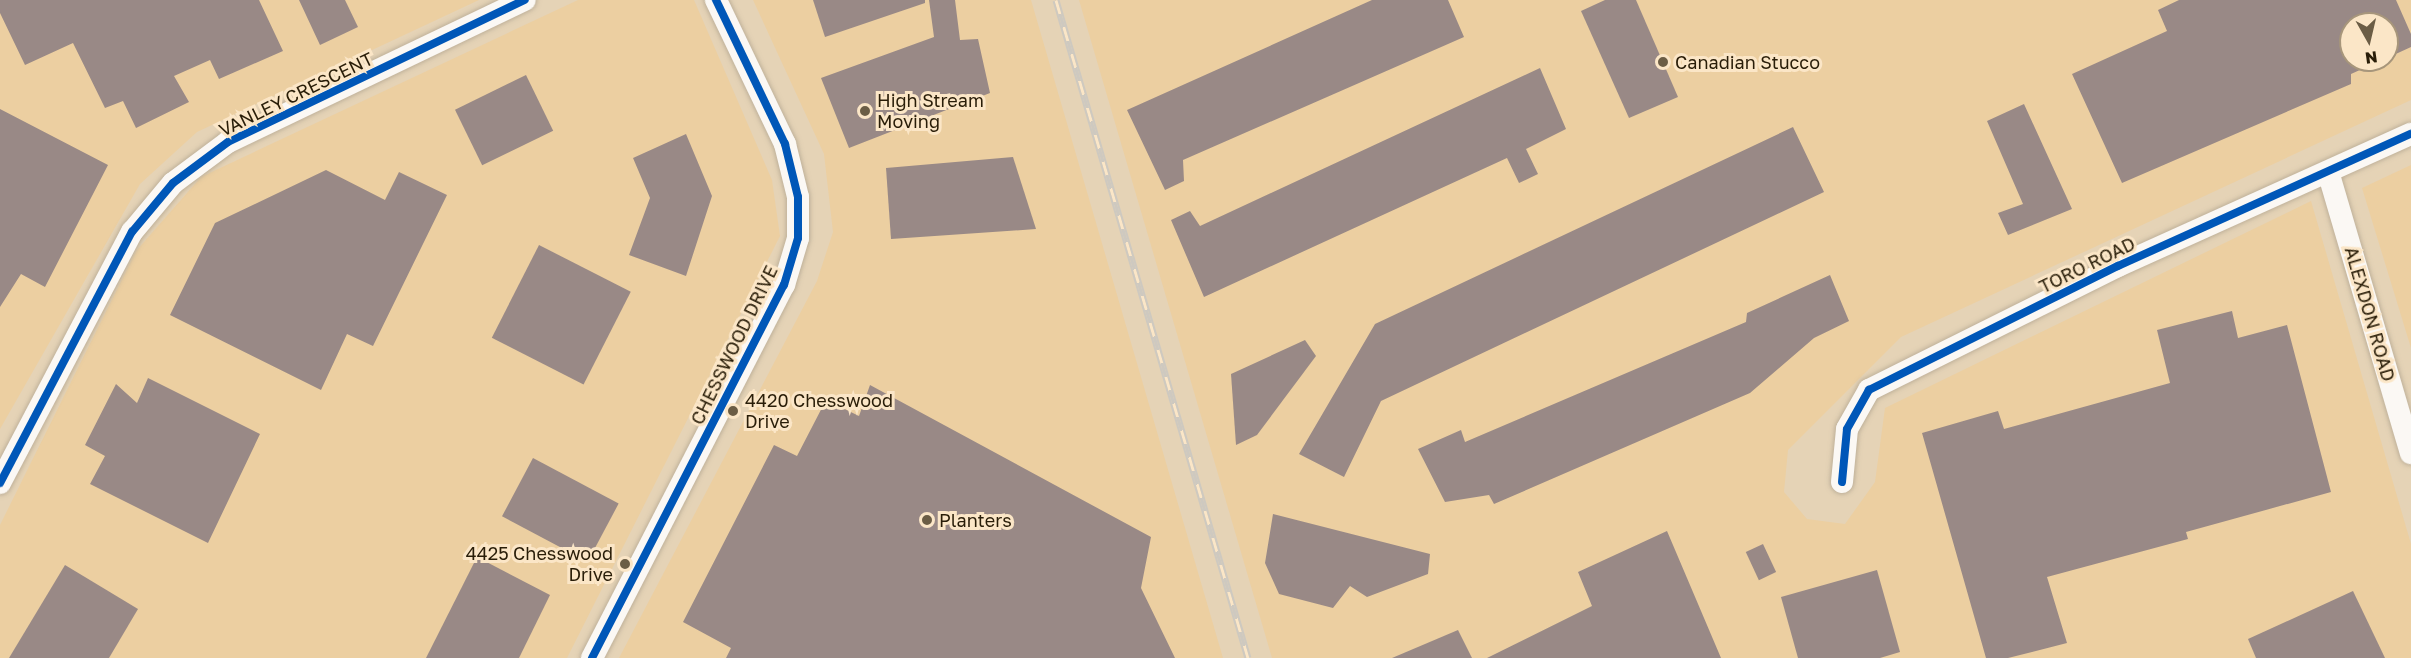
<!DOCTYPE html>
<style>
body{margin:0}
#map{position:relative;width:2411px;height:658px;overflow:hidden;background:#e5d3b6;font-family:"Golos Text",sans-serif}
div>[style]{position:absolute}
.built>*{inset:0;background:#eccfa1}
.building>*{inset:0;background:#998986;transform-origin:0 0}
.roads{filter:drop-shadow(0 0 2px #bfb19a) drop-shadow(0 0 2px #bfb19a)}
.minor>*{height:22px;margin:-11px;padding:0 11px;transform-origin:11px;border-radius:11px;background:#fbf8f4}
.rail>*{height:7px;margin-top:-3.5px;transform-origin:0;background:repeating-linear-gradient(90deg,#fbe6c7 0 14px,#cec9c0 0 28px);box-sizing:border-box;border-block:2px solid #cec9c0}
.cycleway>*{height:8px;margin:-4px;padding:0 4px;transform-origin:4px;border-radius:4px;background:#0057b8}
.dots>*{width:16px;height:16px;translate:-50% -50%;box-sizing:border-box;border:3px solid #fbe6c7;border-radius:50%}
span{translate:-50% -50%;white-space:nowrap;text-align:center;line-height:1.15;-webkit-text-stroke:6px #fbe6c7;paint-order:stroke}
.poi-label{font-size:18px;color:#291d08}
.left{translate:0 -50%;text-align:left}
.right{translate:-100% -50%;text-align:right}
.street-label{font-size:18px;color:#291d08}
.north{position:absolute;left:2339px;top:12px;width:60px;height:60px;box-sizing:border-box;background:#fbe6c7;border:2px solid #a7967b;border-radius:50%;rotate:172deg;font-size:16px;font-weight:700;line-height:24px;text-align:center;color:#291d08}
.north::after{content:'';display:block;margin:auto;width:21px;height:27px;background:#6b5d45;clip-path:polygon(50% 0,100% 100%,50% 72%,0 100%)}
</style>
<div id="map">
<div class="built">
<i style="clip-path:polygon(0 0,479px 0,197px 132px,140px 184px,0 429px)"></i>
<i style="clip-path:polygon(578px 0,694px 0,772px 180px,780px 236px,567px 658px,0 658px,0 525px,136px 251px,201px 177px)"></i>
<i style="clip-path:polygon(753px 0,1031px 0,1223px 658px,619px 658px,817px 281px,833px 232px,824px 154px)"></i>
<i style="clip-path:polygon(evenodd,1079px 0,2411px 0,2411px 100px,1901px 337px,1788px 450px,1784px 492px,1807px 519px,1845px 524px,1875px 482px,1885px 408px,2311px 201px,2411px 544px,2411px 658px,1272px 658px,1079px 0,2351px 24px,2387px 24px,2387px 60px,2351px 60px,2351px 24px)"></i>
<i style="clip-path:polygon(2411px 165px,2411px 348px,2362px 188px)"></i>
</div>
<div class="building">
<i style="clip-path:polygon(0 0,259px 0,283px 51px,219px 79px,210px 60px,174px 76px,189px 102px,136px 128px,123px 101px,105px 108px,73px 43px,25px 65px,0 13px)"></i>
<i style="clip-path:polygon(299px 0,345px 0,358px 27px,320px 45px)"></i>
<i style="clip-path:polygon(813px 0,925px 0,925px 3px,825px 37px)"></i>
<i style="clip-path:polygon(929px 0,955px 0,960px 40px,978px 39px,990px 93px,849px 148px,821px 78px,934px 37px)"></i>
<i style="clip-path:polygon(1372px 0,1448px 0,1464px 37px,1183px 160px,1184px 181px,1165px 190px,1127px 110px)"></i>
<i style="clip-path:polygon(1605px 0,1636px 0,1678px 97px,1629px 118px,1581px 11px)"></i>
<i style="clip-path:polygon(2179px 0,2396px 0,2411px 34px,2411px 47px,2387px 58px,2387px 24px,2351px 24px,2351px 60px,2382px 60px,2351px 74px,2351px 84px,2122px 183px,2072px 74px,2167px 31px,2158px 10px)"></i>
<i style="clip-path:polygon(1540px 68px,1566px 129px,1526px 149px,1538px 174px,1519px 183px,1507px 158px,1204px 297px,1171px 220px,1190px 211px,1200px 226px)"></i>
<i style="left:526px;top:75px;width:62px;height:79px;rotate:64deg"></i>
<i style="clip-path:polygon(2024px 104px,2072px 209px,2008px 235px,1998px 213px,2023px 204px,1987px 121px)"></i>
<i style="clip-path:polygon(0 109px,108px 165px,45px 287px,21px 274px,0 307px)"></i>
<i style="clip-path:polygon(1793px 127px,1824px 192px,1381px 401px,1344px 477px,1299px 454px,1375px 324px)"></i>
<i style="clip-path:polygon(686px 134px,712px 196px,686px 276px,629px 255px,650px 198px,633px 158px)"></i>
<i style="clip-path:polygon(1013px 157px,1036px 229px,891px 239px,886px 168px)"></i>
<i style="clip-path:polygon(326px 170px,385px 200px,399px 172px,447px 195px,373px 346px,347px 334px,321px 390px,170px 315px,215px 223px)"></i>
<i style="left:539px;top:245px;width:103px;height:104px;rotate:27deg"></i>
<i style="clip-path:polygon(1830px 275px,1849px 321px,1814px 338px,1750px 393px,1494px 504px,1489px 495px,1445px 502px,1418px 449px,1461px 430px,1465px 442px,1746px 322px,1747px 313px)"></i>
<i style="clip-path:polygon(2232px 311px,2238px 338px,2287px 325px,2331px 492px,2186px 532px,2188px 539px,2047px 577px,2067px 643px,2008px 658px,1986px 658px,1922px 433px,1998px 411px,2004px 429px,2170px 383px,2157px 330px)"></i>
<i style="clip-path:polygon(1305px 340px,1316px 356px,1257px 435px,1236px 445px,1231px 374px)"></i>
<i style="clip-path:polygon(148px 378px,260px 434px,208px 543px,90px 484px,105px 456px,85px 445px,116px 384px,137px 403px)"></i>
<i style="clip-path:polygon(870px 385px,1151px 537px,1141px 588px,1175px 658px,726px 658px,731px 648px,683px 622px,774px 445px,797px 456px,826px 400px,859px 416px)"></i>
<i style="left:533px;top:458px;width:97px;height:66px;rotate:28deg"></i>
<i style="clip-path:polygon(1273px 514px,1430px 554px,1428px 574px,1367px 597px,1350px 586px,1333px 608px,1279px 594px,1265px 563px)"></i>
<i style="clip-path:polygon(1667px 531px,1721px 658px,1487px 658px,1592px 606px,1578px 572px)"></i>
<i style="left:1763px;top:544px;width:31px;height:19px;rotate:65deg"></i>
<i style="clip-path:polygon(477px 557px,550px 595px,519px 658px,426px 658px)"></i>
<i style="clip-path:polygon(65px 565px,138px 609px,109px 658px,9px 658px)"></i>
<i style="clip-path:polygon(1877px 570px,1900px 652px,1880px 658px,1798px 658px,1781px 597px)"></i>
<i style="clip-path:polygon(2353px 591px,2385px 658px,2256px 658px,2248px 639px)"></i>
<i style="clip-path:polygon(1458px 630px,1472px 658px,1392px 658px)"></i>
</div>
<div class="roads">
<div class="minor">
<i style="left:2329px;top:175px;width:290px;rotate:73.6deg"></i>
<i style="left:1842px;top:482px;width:53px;rotate:-84.6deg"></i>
<i style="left:1847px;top:429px;width:45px;rotate:-60.6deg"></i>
<i style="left:1869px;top:390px;width:278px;rotate:-26.5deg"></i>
<i style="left:2118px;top:266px;width:321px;rotate:-24.3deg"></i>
<i style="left:0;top:483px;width:284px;rotate:-62.3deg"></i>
<i style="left:132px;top:232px;width:64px;rotate:-50.1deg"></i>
<i style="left:173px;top:183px;width:69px;rotate:-36.7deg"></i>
<i style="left:228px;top:142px;width:329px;rotate:-25.6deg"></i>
<i style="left:592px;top:658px;width:420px;rotate:-62.8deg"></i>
<i style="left:784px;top:285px;width:49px;rotate:-73.4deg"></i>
<i style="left:798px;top:238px;width:41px;rotate:-90deg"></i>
<i style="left:798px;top:197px;width:55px;rotate:-103.8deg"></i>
<i style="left:785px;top:144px;width:160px;rotate:-115.6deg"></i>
</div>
</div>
<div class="rail">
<i style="left:1056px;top:0;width:685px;rotate:73.73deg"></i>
</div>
<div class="cycleway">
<i style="left:1842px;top:482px;width:53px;rotate:-84.6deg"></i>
<i style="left:1847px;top:429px;width:45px;rotate:-60.6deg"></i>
<i style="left:1869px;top:390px;width:278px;rotate:-26.5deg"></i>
<i style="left:2118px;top:266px;width:321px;rotate:-24.3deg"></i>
<i style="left:0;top:483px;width:284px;rotate:-62.3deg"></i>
<i style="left:132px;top:232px;width:64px;rotate:-50.1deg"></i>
<i style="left:173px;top:183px;width:69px;rotate:-36.7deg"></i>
<i style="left:228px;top:142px;width:329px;rotate:-25.6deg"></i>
<i style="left:592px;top:658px;width:420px;rotate:-62.8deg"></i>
<i style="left:784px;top:285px;width:49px;rotate:-73.4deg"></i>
<i style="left:798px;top:238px;width:41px;rotate:-90deg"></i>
<i style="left:798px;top:197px;width:55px;rotate:-103.8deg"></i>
<i style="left:785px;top:144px;width:160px;rotate:-115.6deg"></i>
</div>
<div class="dots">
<i style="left:1663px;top:62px;background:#6b5d45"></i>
<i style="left:865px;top:111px;background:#6b5d45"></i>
<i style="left:733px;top:411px;background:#6b5d45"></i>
<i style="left:927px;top:520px;background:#6b5d45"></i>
<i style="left:625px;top:564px;background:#6b5d45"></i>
</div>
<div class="poi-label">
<span class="left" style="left:1675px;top:62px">Canadian Stucco</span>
<span class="left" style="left:877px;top:111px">High Stream<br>Moving</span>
<span class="left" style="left:745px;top:411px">4420 Chesswood<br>Drive</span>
<span class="left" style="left:939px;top:520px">Planters</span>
<span class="right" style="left:613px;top:564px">4425 Chesswood<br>Drive</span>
</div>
<div class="street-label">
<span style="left:296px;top:94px;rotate:-26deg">VANLEY CRESCENT</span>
<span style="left:2087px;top:265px;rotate:-26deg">TORO ROAD</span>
<span style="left:2370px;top:314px;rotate:74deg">ALEXDON ROAD</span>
<span style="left:734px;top:345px;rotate:-64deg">CHESSWOOD DRIVE</span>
</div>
<div class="north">N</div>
</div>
